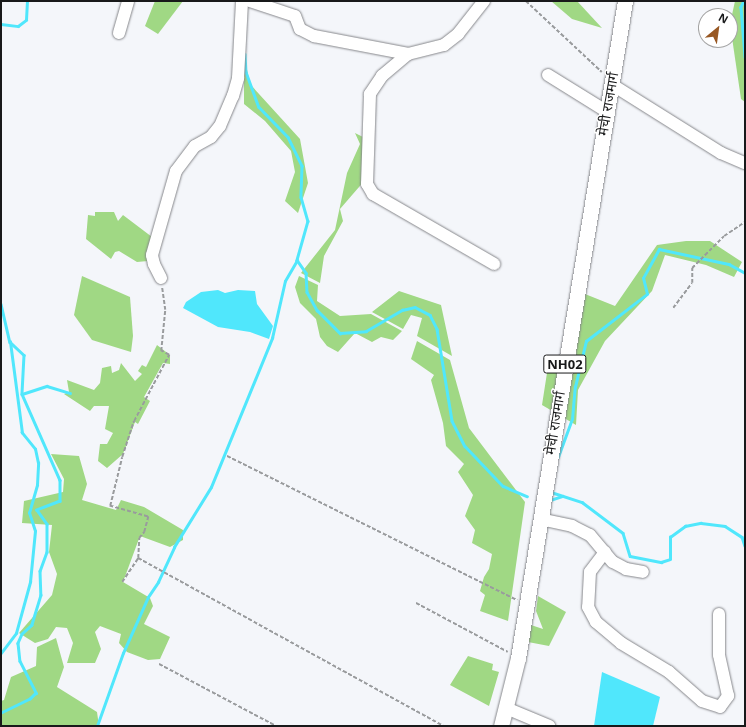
<!DOCTYPE html>
<meta charset="utf-8">
<style>
body{margin:0}
#map{position:relative;width:746px;height:727px;overflow:hidden;background:#f4f6fa;font-family:"Noto Sans","Noto Sans Devanagari",sans-serif}
div>[style]{position:absolute}
.green>*{inset:0;background:#a0d884}
.water>*{inset:0;background:#50e7fc}
.stream>*{height:2.5px;margin:-1.25px;padding:0 1.25px;transform-origin:1.25px;border-radius:1.25px;background:#50e7fc}
.path>*{height:1.5px;margin-top:-0.75px;transform-origin:0;background:repeating-linear-gradient(90deg,#999b9d 0 4px,transparent 0 6px)}
.roads{filter:drop-shadow(0 0 1px #86878b) drop-shadow(0 0 1px #86878b)}
.minor>*{height:12px;margin:-6px;padding:0 6px;transform-origin:6px;border-radius:6px;background:#fff}
.major>*{height:15px;margin:-7.5px;padding:0 7.5px;transform-origin:7.5px;border-radius:7.5px;background:#fff}
span{translate:-50% -50%;white-space:nowrap;text-align:center;line-height:1.15;-webkit-text-stroke:3px #fff;paint-order:stroke}
.shield-label span{padding:1px 3px;background:#fff;border:1px solid;border-radius:3px;-webkit-text-stroke-width:0}
.shield-label{font-size:13px;color:#18191a;font-weight:700}
.street-label{font-size:14px;color:#18191a}
.frame{position:absolute;inset:0;border:2px solid #18191a;pointer-events:none}
.north{position:absolute;left:698px;top:8px;width:40px;height:40px;box-sizing:border-box;background:#fff;border:1px solid #a3a3a3;border-radius:50%;rotate:29deg;font-size:11px;font-weight:700;line-height:16px;text-align:center;color:#18191a}
.north::after{content:'';display:block;margin:auto;width:14px;height:18px;background:#985823;clip-path:polygon(50% 0,100% 100%,50% 72%,0 100%)}
</style>
<div id="map">
<div class="green">
<i style="clip-path:polygon(155px 1px,183px 1px,158px 34px,145px 26px)"></i>
<i style="clip-path:polygon(551px 1px,577px 1px,602px 28px,572px 19px)"></i>
<i style="clip-path:polygon(735px 1px,745px 1px,745px 102px,741px 99px,730px 24px)"></i>
<i style="clip-path:polygon(244px 55px,250px 84px,300px 139px,308px 183px,298px 213px,285px 201px,295px 172px,291px 151px,265px 121px,244px 104px)"></i>
<i style="clip-path:polygon(355px 133px,365px 138px,372px 172px,340px 209px,343px 221px,324px 256px,320px 283px,301px 273px,335px 230px,347px 173px,360px 144px)"></i>
<i style="clip-path:polygon(95px 212px,114px 212px,118px 221px,123px 215px,156px 240px,148px 261px,137px 262px,119px 251px,115px 252px,111px 259px,86px 239px,88px 215px,95px 216px)"></i>
<i style="clip-path:polygon(686px 241px,710px 241px,742px 262px,734px 277px,706px 265px,665px 255px,652px 291px,605px 341px,578px 390px,576px 425px,542px 405px,549px 360px,567px 357px,585px 294px,615px 306px,657px 245px)"></i>
<i style="clip-path:polygon(82px 276px,130px 297px,133px 336px,131px 352px,92px 340px,74px 315px)"></i>
<i style="clip-path:polygon(299px 276px,318px 285px,317px 301px,340px 316px,371px 314px,402px 331px,393px 340px,381px 337px,372px 342px,355px 333px,338px 352px,327px 346px,320px 337px,316px 319px,300px 303px,295px 287px)"></i>
<i style="clip-path:polygon(399px 291px,441px 305px,452px 356px,417px 336px,422px 318px,411px 315px,403px 329px,372px 312px)"></i>
<i style="clip-path:polygon(417px 341px,450px 360px,469px 428px,525px 502px,508px 621px,480px 611px,485px 595px,480px 591px,484px 577px,489px 569px,492px 554px,472px 543px,475px 530px,465px 516px,473px 495px,458px 472px,464px 464px,446px 446px,443px 423px,431px 380px,434px 375px,411px 359px)"></i>
<i style="clip-path:polygon(157px 345px,170px 355px,170px 364px,163px 363px,144px 397px,150px 401px,138px 424px,135px 422px,123px 454px,107px 468px,98px 461px,100px 444px,107px 444px,113px 433px,105px 429px,109px 406px,94px 406px,90px 411px,64px 394px,69px 392px,67px 380px,94px 390px,100px 383px,102px 368px,111px 366px,112px 373px,119px 370px,121px 363px,135px 381px,142px 374px,138px 371px,142px 365px,146px 367px)"></i>
<i style="clip-path:polygon(51px 454px,79px 456px,87px 484px,82px 500px,116px 510px,121px 500px,144px 507px,183px 530px,183px 540px,170px 547px,140px 536px,123px 582px,150px 598px,153px 606px,144px 624px,170px 637px,160px 659px,148px 660px,127px 652px,119px 643px,121px 634px,100px 626px,95px 632px,101px 649px,95px 663px,67px 663px,73px 643px,67px 628px,56px 627px,48px 639px,35px 643px,19px 633px,52px 595px,57px 574px,49px 552px,52px 525px,22px 523px,24px 501px,63px 492px,64px 479px)"></i>
<i style="clip-path:polygon(538px 596px,566px 612px,549px 646px,528px 642px,531px 625px,543px 629px,536px 611px)"></i>
<i style="clip-path:polygon(56px 638px,64px 667px,57px 687px,97px 712px,99px 726px,1px 726px,1px 701px,4px 700px,11px 677px,36px 666px,37px 647px)"></i>
<i style="clip-path:polygon(468px 656px,493px 664px,492px 670px,499px 672px,489px 706px,450px 685px)"></i>
</div>
<div class="water">
<i style="clip-path:polygon(218px 290px,225px 293px,238px 290px,255px 291px,257px 304px,273px 326px,269px 339px,250px 332px,218px 327px,183px 308px,186px 302px,201px 292px)"></i>
<i style="clip-path:polygon(602px 672px,660px 697px,653px 726px,594px 726px)"></i>
</div>
<div class="stream">
<i style="left:744px;top:1px;width:7px;rotate:117deg"></i>
<i style="left:741px;top:7px;width:50px;rotate:85.4deg"></i>
<i style="left:1px;top:24px;width:17px;rotate:7deg"></i>
<i style="left:18px;top:26px;width:10px;rotate:-37deg"></i>
<i style="left:26px;top:20px;width:19px;rotate:-87deg"></i>
<i style="left:245px;top:54px;width:18px;rotate:87deg"></i>
<i style="left:246px;top:72px;width:37px;rotate:70deg"></i>
<i style="left:259px;top:107px;width:42px;rotate:46deg"></i>
<i style="left:288px;top:137px;width:32px;rotate:64deg"></i>
<i style="left:302px;top:166px;width:31px;rotate:92deg"></i>
<i style="left:301px;top:197px;width:25px;rotate:74deg"></i>
<i style="left:308px;top:221px;width:41px;rotate:105.8deg"></i>
<i style="left:297px;top:260px;width:16px;rotate:55deg"></i>
<i style="left:306px;top:273px;width:19px;rotate:87deg"></i>
<i style="left:307px;top:292px;width:21px;rotate:61deg"></i>
<i style="left:317px;top:310px;width:33px;rotate:45deg"></i>
<i style="left:340px;top:333px;width:26px;rotate:-4deg"></i>
<i style="left:366px;top:331px;width:42px;rotate:-30.3deg"></i>
<i style="left:402px;top:310px;width:13px;rotate:-13deg"></i>
<i style="left:415px;top:307px;width:17px;rotate:28deg"></i>
<i style="left:430px;top:315px;width:16px;rotate:63deg"></i>
<i style="left:437px;top:329px;width:93px;rotate:80.7deg"></i>
<i style="left:452px;top:421px;width:28px;rotate:63deg"></i>
<i style="left:465px;top:446px;width:55px;rotate:46.5deg"></i>
<i style="left:503px;top:486px;width:26px;rotate:23deg"></i>
<i style="left:1px;top:304px;width:39px;rotate:77deg"></i>
<i style="left:10px;top:342px;width:19px;rotate:43deg"></i>
<i style="left:24px;top:355px;width:39px;rotate:93deg"></i>
<i style="left:22px;top:394px;width:94px;rotate:66.2deg"></i>
<i style="left:60px;top:480px;width:21px;rotate:90deg"></i>
<i style="left:60px;top:501px;width:25px;rotate:159deg"></i>
<i style="left:37px;top:510px;width:17px;rotate:54deg"></i>
<i style="left:47px;top:524px;width:28px;rotate:90deg"></i>
<i style="left:47px;top:552px;width:20px;rotate:110deg"></i>
<i style="left:40px;top:571px;width:24px;rotate:88deg"></i>
<i style="left:41px;top:595px;width:31px;rotate:107deg"></i>
<i style="left:32px;top:625px;width:13px;rotate:138deg"></i>
<i style="left:22px;top:634px;width:10px;rotate:114deg"></i>
<i style="left:18px;top:643px;width:18px;rotate:84deg"></i>
<i style="left:20px;top:661px;width:36px;rotate:63deg"></i>
<i style="left:36px;top:693px;width:8px;rotate:135deg"></i>
<i style="left:30px;top:699px;width:32px;rotate:154deg"></i>
<i style="left:22px;top:394px;width:26px;rotate:-18deg"></i>
<i style="left:47px;top:386px;width:24px;rotate:17deg"></i>
<i style="left:558px;top:457px;width:40px;rotate:-69.8deg"></i>
<i style="left:572px;top:419px;width:32px;rotate:-85deg"></i>
<i style="left:575px;top:387px;width:47px;rotate:-76.6deg"></i>
<i style="left:586px;top:341px;width:77px;rotate:-37.6deg"></i>
<i style="left:647px;top:294px;width:16px;rotate:-104deg"></i>
<i style="left:643px;top:278px;width:33px;rotate:-61deg"></i>
<i style="left:659px;top:249px;width:72px;rotate:12.1deg"></i>
<i style="left:729px;top:264px;width:18px;rotate:29deg"></i>
<i style="left:551px;top:492px;width:33px;rotate:18deg"></i>
<i style="left:582px;top:502px;width:51px;rotate:37.1deg"></i>
<i style="left:623px;top:533px;width:24px;rotate:73deg"></i>
<i style="left:630px;top:556px;width:32px;rotate:11deg"></i>
<i style="left:661px;top:562px;width:9px;rotate:-18deg"></i>
<i style="left:670px;top:559px;width:22px;rotate:-90deg"></i>
<i style="left:670px;top:537px;width:19px;rotate:-36deg"></i>
<i style="left:685px;top:526px;width:16px;rotate:-11deg"></i>
<i style="left:701px;top:523px;width:24px;rotate:7deg"></i>
<i style="left:725px;top:526px;width:20px;rotate:33deg"></i>
<i style="left:742px;top:537px;width:9px;rotate:72deg"></i>
<i style="left:550px;top:500px;width:13px;rotate:-18deg"></i>
<i style="left:1px;top:653px;width:25px;rotate:-53deg"></i>
<i style="left:16px;top:633px;width:53px;rotate:-74.6deg"></i>
<i style="left:30px;top:582px;width:51px;rotate:-84.4deg"></i>
<i style="left:35px;top:531px;width:19px;rotate:-108deg"></i>
<i style="left:29px;top:513px;width:29px;rotate:-74deg"></i>
<i style="left:37px;top:485px;width:22px;rotate:-87deg"></i>
<i style="left:38px;top:463px;width:14px;rotate:-102deg"></i>
<i style="left:35px;top:449px;width:21px;rotate:-129deg"></i>
<i style="left:22px;top:433px;width:92px;rotate:-97.5deg"></i>
<i style="left:97px;top:726px;width:77px;rotate:-70.4deg"></i>
<i style="left:123px;top:653px;width:61px;rotate:-65.9deg"></i>
<i style="left:148px;top:597px;width:18px;rotate:-56deg"></i>
<i style="left:158px;top:582px;width:38px;rotate:-65deg"></i>
<i style="left:174px;top:547px;width:70px;rotate:-58.3deg"></i>
<i style="left:211px;top:487px;width:161px;rotate:-67.7deg"></i>
<i style="left:272px;top:338px;width:58px;rotate:-77.2deg"></i>
<i style="left:285px;top:281px;width:24px;rotate:-60deg"></i>
</div>
<div class="path">
<i style="left:526px;top:1px;width:104px;rotate:43.1deg"></i>
<i style="left:673px;top:308px;width:31px;rotate:-53deg"></i>
<i style="left:692px;top:283px;width:15px;rotate:-90deg"></i>
<i style="left:692px;top:268px;width:45px;rotate:-45deg"></i>
<i style="left:724px;top:236px;width:25px;rotate:-34deg"></i>
<i style="left:227px;top:456px;width:324px;rotate:26.4deg"></i>
<i style="left:138px;top:558px;width:348px;rotate:28.8deg"></i>
<i style="left:122px;top:582px;width:29px;rotate:-56deg"></i>
<i style="left:138px;top:558px;width:20px;rotate:-87deg"></i>
<i style="left:139px;top:538px;width:8px;rotate:-50deg"></i>
<i style="left:144px;top:532px;width:16px;rotate:-75deg"></i>
<i style="left:148px;top:517px;width:40px;rotate:-164deg"></i>
<i style="left:110px;top:506px;width:50px;rotate:-76.2deg"></i>
<i style="left:122px;top:457px;width:38px;rotate:-72deg"></i>
<i style="left:134px;top:421px;width:75px;rotate:-62.1deg"></i>
<i style="left:169px;top:355px;width:9px;rotate:-153deg"></i>
<i style="left:161px;top:351px;width:41px;rotate:-84.4deg"></i>
<i style="left:165px;top:310px;width:22px;rotate:-98deg"></i>
<i style="left:416px;top:603px;width:104px;rotate:28deg"></i>
<i style="left:159px;top:664px;width:132px;rotate:27.9deg"></i>
</div>
<div class="roads">
<div class="minor">
<i style="left:250px;top:1px;width:47px;rotate:18.4deg"></i>
<i style="left:295px;top:16px;width:14px;rotate:69deg"></i>
<i style="left:300px;top:29px;width:16px;rotate:27deg"></i>
<i style="left:314px;top:36px;width:96px;rotate:10.8deg"></i>
<i style="left:408px;top:54px;width:37px;rotate:-14deg"></i>
<i style="left:444px;top:45px;width:18px;rotate:-38deg"></i>
<i style="left:458px;top:34px;width:42px;rotate:-51.8deg"></i>
<i style="left:119px;top:33px;width:33px;rotate:-74deg"></i>
<i style="left:408px;top:54px;width:34px;rotate:140deg"></i>
<i style="left:382px;top:76px;width:22px;rotate:124deg"></i>
<i style="left:370px;top:94px;width:90px;rotate:91.9deg"></i>
<i style="left:367px;top:184px;width:12px;rotate:59deg"></i>
<i style="left:373px;top:194px;width:140px;rotate:30deg"></i>
<i style="left:548px;top:75px;width:68px;rotate:31.8deg"></i>
<i style="left:611px;top:84px;width:130px;rotate:32.1deg"></i>
<i style="left:721px;top:153px;width:26px;rotate:23deg"></i>
<i style="left:161px;top:278px;width:16px;rotate:-117deg"></i>
<i style="left:154px;top:264px;width:9px;rotate:-103deg"></i>
<i style="left:152px;top:255px;width:87px;rotate:-74.1deg"></i>
<i style="left:176px;top:171px;width:31px;rotate:-53deg"></i>
<i style="left:195px;top:146px;width:18px;rotate:-29deg"></i>
<i style="left:211px;top:137px;width:14px;rotate:-51deg"></i>
<i style="left:220px;top:126px;width:33px;rotate:-67deg"></i>
<i style="left:233px;top:96px;width:19px;rotate:-74deg"></i>
<i style="left:238px;top:78px;width:77px;rotate:-87deg"></i>
<i style="left:540px;top:519px;width:33px;rotate:12deg"></i>
<i style="left:572px;top:526px;width:20px;rotate:27deg"></i>
<i style="left:590px;top:535px;width:35px;rotate:50deg"></i>
<i style="left:613px;top:562px;width:15px;rotate:28deg"></i>
<i style="left:626px;top:569px;width:17px;rotate:10deg"></i>
<i style="left:605px;top:552px;width:25px;rotate:127deg"></i>
<i style="left:590px;top:572px;width:35px;rotate:93deg"></i>
<i style="left:588px;top:607px;width:17px;rotate:62deg"></i>
<i style="left:596px;top:622px;width:33px;rotate:40deg"></i>
<i style="left:621px;top:643px;width:56px;rotate:31.1deg"></i>
<i style="left:669px;top:672px;width:44px;rotate:41.3deg"></i>
<i style="left:702px;top:701px;width:19px;rotate:18deg"></i>
<i style="left:720px;top:707px;width:14px;rotate:-54deg"></i>
<i style="left:728px;top:696px;width:42px;rotate:-102.4deg"></i>
<i style="left:719px;top:655px;width:41px;rotate:-90deg"></i>
<i style="left:506px;top:708px;width:47px;rotate:22.7deg"></i>
</div>
<div class="major">
<i style="left:501px;top:726px;width:70px;rotate:-76deg"></i>
<i style="left:518px;top:658px;width:666px;rotate:-80.75deg"></i>
</div>
</div>
<div class="shield-label">
<span style="left:565px;top:364px">NH02</span>
</div>
<div class="street-label">
<span style="left:608px;top:104px;rotate:-80deg">मेची राजमार्ग</span>
<span style="left:555px;top:423px;rotate:-81deg">मेची राजमार्ग</span>
</div>
<div class="frame"></div>
<div class="north">N</div>
</div>
